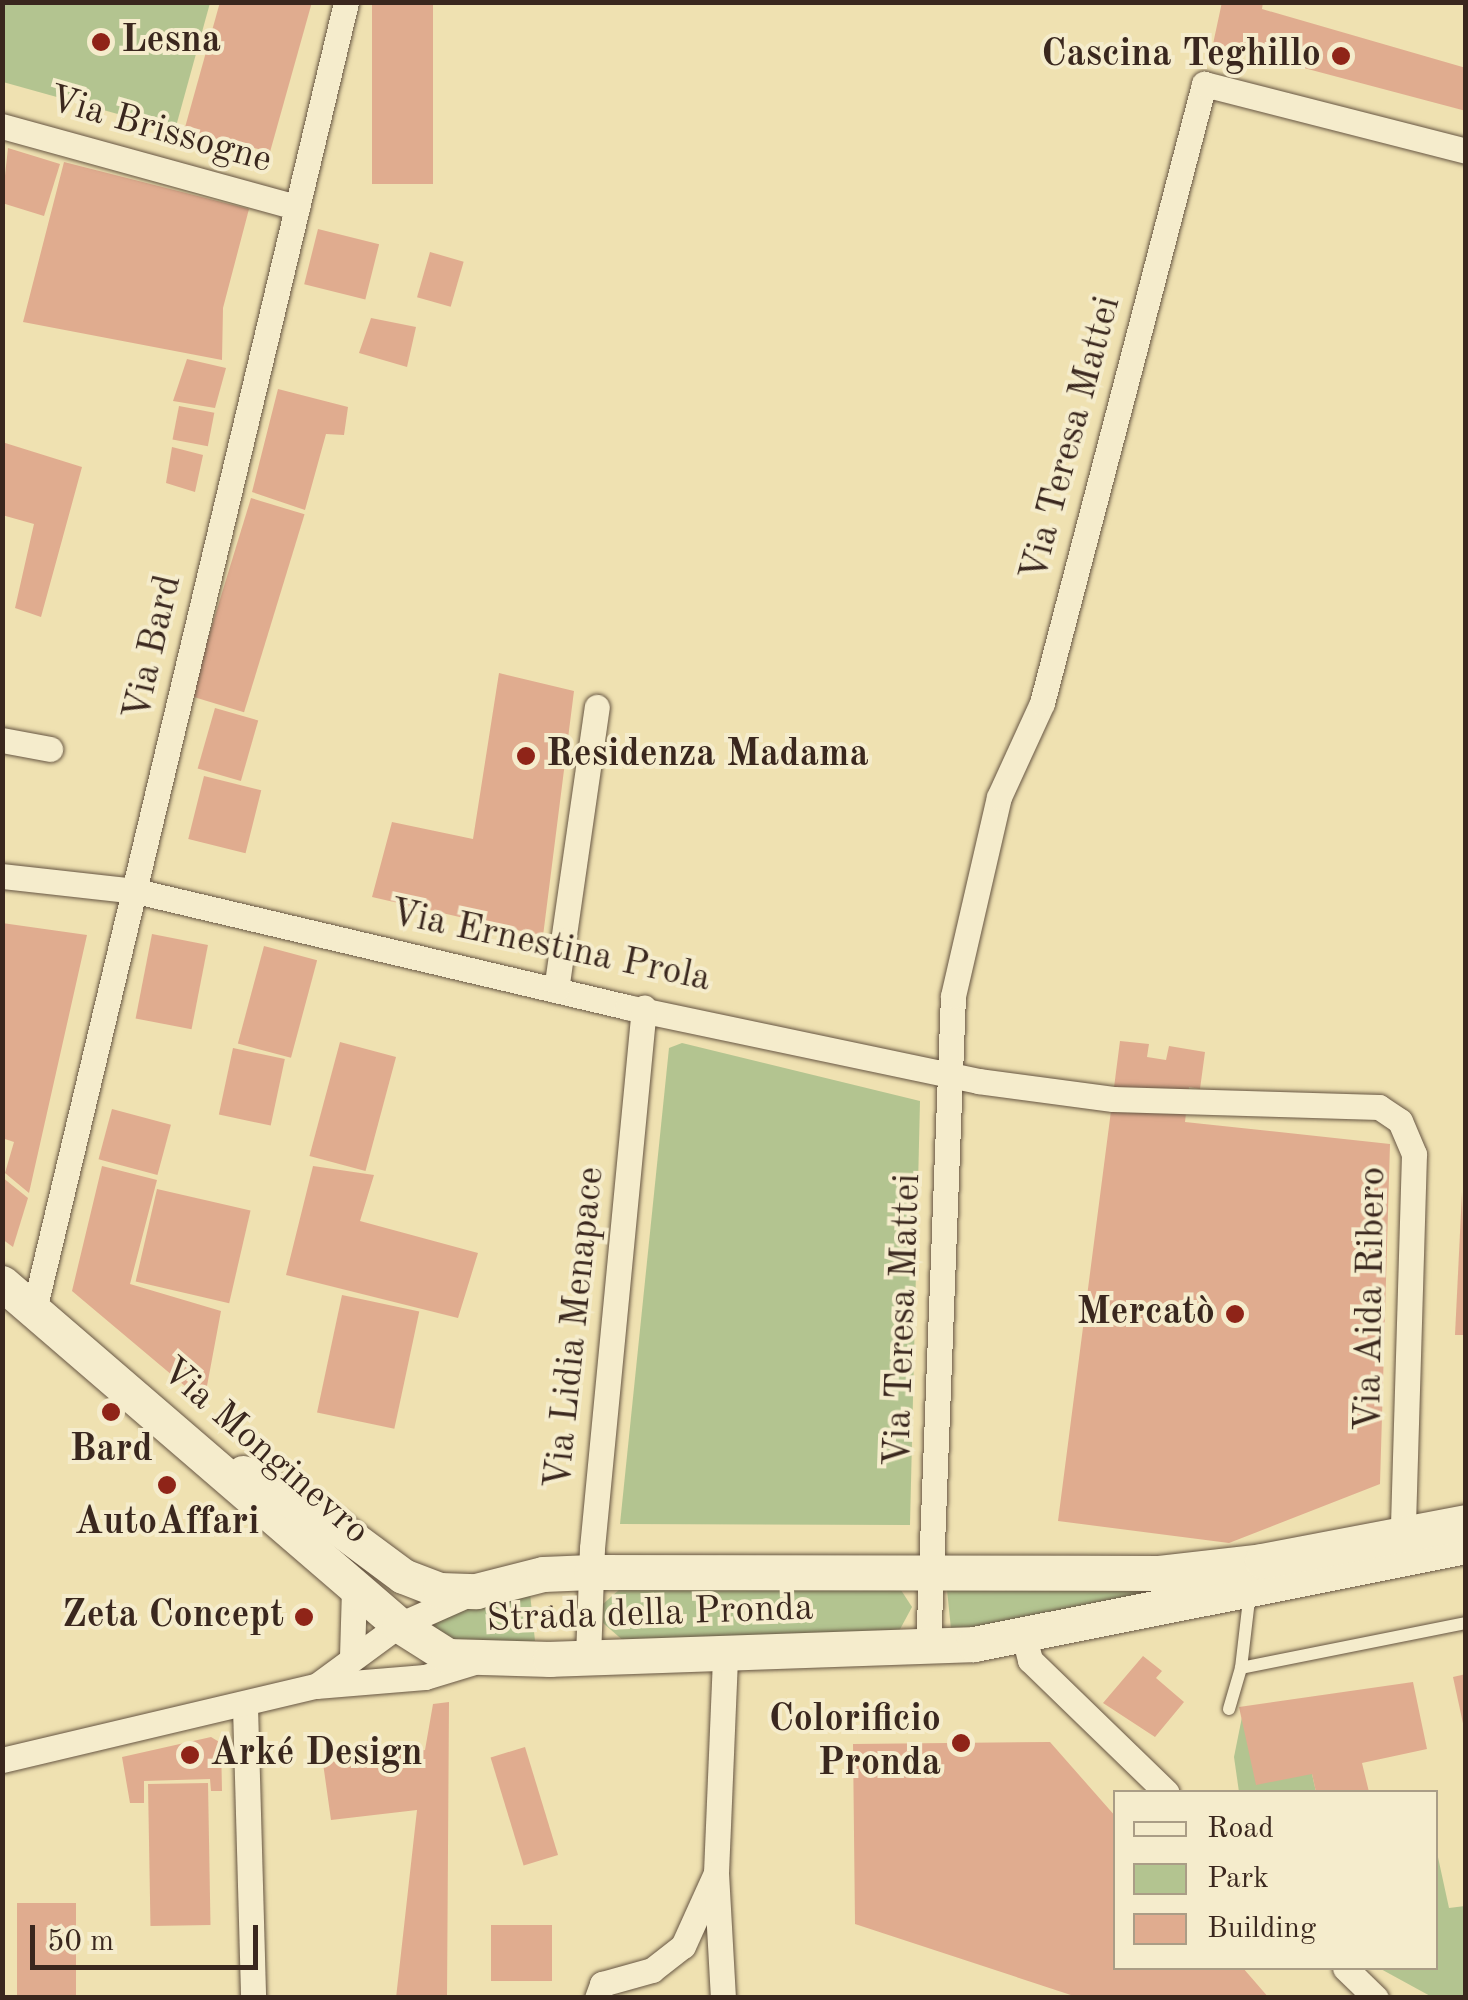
<!DOCTYPE html>
<meta charset="utf-8">
<style>
body{margin:0}
#map{position:relative;width:1468px;height:2000px;overflow:hidden;background:#efe1b1;font-family:"Old Standard TT",serif}
div>[style]{position:absolute}
.green>*{inset:0;background:#b3c490}
.building>*{inset:0;background:#e0ac8f;transform-origin:0 0}
.path>*{height:5px;margin-top:-2.5px;transform-origin:0;background:repeating-linear-gradient(90deg,#3a271e 0 8px,transparent 0 13px)}
.roads{filter:drop-shadow(0 0 2px #675643) drop-shadow(0 0 2px #675643)}
.lane>*{height:12px;margin:-6px;padding:0 6px;transform-origin:6px;border-radius:6px;background:#f5eccc}
.street>*{height:25px;margin:-12.5px;padding:0 12.5px;transform-origin:12.5px;border-radius:12.5px;background:#f5eccc}
.secondary>*{height:35px;margin:-17.5px;padding:0 17.5px;transform-origin:17.5px;border-radius:17.5px;background:#f5eccc}
.dots>*{width:28px;height:28px;translate:-50% -50%;box-sizing:border-box;border:5px solid #f5eccc;border-radius:50%}
span{translate:-50% -50%;white-space:nowrap;text-align:center;line-height:1.15;-webkit-text-stroke:8px #f5eccc;paint-order:stroke}
.poi-label{font-size:38px;color:#3a271e;font-weight:700}
.left{translate:0 -50%;text-align:left}
.right{translate:-100% -50%;text-align:right}
.street-label{font-size:38px;color:#3a271e}
.frame{position:absolute;inset:0;border:5px solid #3a271e;pointer-events:none}
.legend{position:absolute;left:1113px;top:1790px;width:325px;height:180px;box-sizing:border-box;background:#f5eccc;border:2px solid #aa9d86;margin:0;padding:12px 18px;list-style:none;font-size:30px;color:#3a271e}
.legend li{display:flex;align-items:center;gap:20px;height:50px}
.legend b{width:50px;border:2px solid #aa9d86}
.scale{position:absolute;left:30px;top:1925px;width:228px;height:45px;box-sizing:border-box;border:5px solid #3a271e;border-top:0;padding-left:12px;font-size:30px;line-height:35px;white-space:nowrap;color:#3a271e;-webkit-text-stroke:8px #f5eccc;paint-order:stroke}
</style>
<div id="map">
<div class="green">
<i style="clip-path:polygon(2px 3px,210px 3px,175px 130px,3px 82px)"></i>
<i style="clip-path:polygon(682px 1043px,920px 1101px,910px 1525px,620px 1524px,669px 1048px)"></i>
<i style="clip-path:polygon(899px 1587px,912px 1607px,898px 1633px,626px 1643px,603px 1623px,603px 1604px,620px 1589px)"></i>
<i style="clip-path:polygon(947px 1590px,1198px 1591px,1017px 1627px,951px 1629px)"></i>
<i style="clip-path:polygon(530px 1593px,535px 1641px,450px 1644px,423px 1620px)"></i>
<i style="clip-path:polygon(1242px 1717px,1312px 1774px,1316px 1792px,1239px 1792px,1234px 1757px)"></i>
<i style="clip-path:polygon(1436px 1848px,1449px 1908px,1465px 1906px,1465px 1997px,1432px 1997px,1379px 1968px,1436px 1968px)"></i>
</div>
<div class="building">
<i style="clip-path:polygon(220px 2px,312px 2px,270px 152px,184px 131px)"></i>
<i style="left:372px;top:2px;width:61px;height:182px"></i>
<i style="clip-path:polygon(1222px 2px,1263px 2px,1262px 9px,1466px 68px,1466px 111px,1213px 44px)"></i>
<i style="clip-path:polygon(8px 148px,60px 164px,44px 216px,2px 203px)"></i>
<i style="clip-path:polygon(64px 162px,249px 209px,223px 308px,222px 360px,23px 322px)"></i>
<i style="left:318px;top:229px;width:63px;height:57px;rotate:14deg"></i>
<i style="left:430px;top:252px;width:35px;height:47px;rotate:16deg"></i>
<i style="clip-path:polygon(371px 318px,416px 327px,407px 367px,359px 353px)"></i>
<i style="clip-path:polygon(187px 359px,226px 368px,215px 408px,173px 401px)"></i>
<i style="clip-path:polygon(278px 389px,348px 407px,344px 435px,326px 434px,305px 510px,252px 492px)"></i>
<i style="left:179px;top:406px;width:36px;height:34px;rotate:11deg"></i>
<i style="clip-path:polygon(2px 442px,82px 467px,41px 617px,15px 608px,34px 524px,2px 515px)"></i>
<i style="clip-path:polygon(172px 447px,203px 455px,195px 492px,166px 483px)"></i>
<i style="left:251px;top:498px;width:56px;height:207px;rotate:17deg"></i>
<i style="clip-path:polygon(499px 673px,574px 691px,543px 936px,372px 897px,392px 822px,473px 839px)"></i>
<i style="left:215px;top:708px;width:45px;height:63px;rotate:16deg"></i>
<i style="left:204px;top:776px;width:59px;height:65px;rotate:14deg"></i>
<i style="clip-path:polygon(2px 923px,87px 935px,29px 1193px,5px 1173px,14px 1142px,2px 1138px)"></i>
<i style="left:152px;top:934px;width:57px;height:86px;rotate:11deg"></i>
<i style="left:264px;top:946px;width:55px;height:101px;rotate:15deg"></i>
<i style="clip-path:polygon(1120px 1041px,1149px 1044px,1147px 1057px,1166px 1060px,1169px 1046px,1205px 1052px,1200px 1089px,1189px 1087px,1185px 1122px,1390px 1144px,1380px 1484px,1229px 1543px,1058px 1521px)"></i>
<i style="left:340px;top:1042px;width:58px;height:118px;rotate:15deg"></i>
<i style="left:233px;top:1048px;width:53px;height:68px;rotate:12deg"></i>
<i style="left:112px;top:1109px;width:61px;height:52px;rotate:15deg"></i>
<i style="clip-path:polygon(102px 1166px,157px 1180px,130px 1284px,221px 1311px,204px 1402px,72px 1291px)"></i>
<i style="clip-path:polygon(313px 1166px,374px 1175px,360px 1221px,478px 1253px,458px 1318px,286px 1275px)"></i>
<i style="clip-path:polygon(2px 1177px,28px 1198px,13px 1247px,2px 1239px)"></i>
<i style="left:157px;top:1189px;width:96px;height:95px;rotate:13deg"></i>
<i style="clip-path:polygon(1462px 1192px,1466px 1335px,1455px 1335px)"></i>
<i style="left:342px;top:1295px;width:79px;height:120px;rotate:12deg"></i>
<i style="clip-path:polygon(1143px 1656px,1162px 1671px,1156px 1678px,1184px 1702px,1155px 1737px,1103px 1703px)"></i>
<i style="clip-path:polygon(1466px 1674px,1466px 1728px,1464px 1728px,1453px 1677px)"></i>
<i style="clip-path:polygon(1413px 1682px,1427px 1749px,1362px 1763px,1369px 1792px,1316px 1792px,1312px 1774px,1256px 1785px,1239px 1707px)"></i>
<i style="clip-path:polygon(449px 1702px,447px 1998px,396px 1998px,417px 1810px,331px 1820px,323px 1763px,425px 1750px,433px 1704px)"></i>
<i style="clip-path:polygon(211px 1737px,221px 1743px,222px 1791px,211px 1791px,210px 1779px,144px 1781px,144px 1803px,130px 1803px,122px 1757px)"></i>
<i style="clip-path:polygon(1050px 1742px,1116px 1817px,1116px 1968px,1243px 1968px,1269px 1998px,1080px 1998px,855px 1924px,853px 1744px)"></i>
<i style="left:525px;top:1747px;width:113px;height:36px;rotate:73deg"></i>
<i style="left:208px;top:1783px;width:142px;height:60px;rotate:89deg"></i>
<i style="left:17px;top:1903px;width:59px;height:95px"></i>
<i style="left:552px;top:1925px;width:56px;height:61px;rotate:90deg"></i>
</div>
<div class="path">
<i style="left:550px;top:1605px;width:24px;rotate:88deg"></i>
</div>
<div class="roads">
<div class="lane">
<i style="left:1241px;top:1668px;width:78px;rotate:-83.3deg"></i>
<i style="left:1229px;top:1709px;width:43px;rotate:-73.7deg"></i>
<i style="left:1241px;top:1668px;width:229px;rotate:-11.3deg"></i>
</div>
<div class="street">
<i style="left:2px;top:126px;width:306px;rotate:15.4deg"></i>
<i style="left:2px;top:740px;width:49px;rotate:10.6deg"></i>
<i style="left:2px;top:876px;width:135px;rotate:6.4deg"></i>
<i style="left:136px;top:891px;width:505px;rotate:13.29deg"></i>
<i style="left:627px;top:1007px;width:359px;rotate:11.9deg"></i>
<i style="left:978px;top:1081px;width:136px;rotate:7.6deg"></i>
<i style="left:1113px;top:1099px;width:266px;rotate:1.7deg"></i>
<i style="left:1379px;top:1107px;width:25px;rotate:34deg"></i>
<i style="left:1400px;top:1121px;width:36px;rotate:67deg"></i>
<i style="left:1414px;top:1154px;width:379px;rotate:91.7deg"></i>
<i style="left:556px;top:990px;width:286px;rotate:-81.8deg"></i>
<i style="left:34px;top:1310px;width:1345px;rotate:-76.58deg"></i>
<i style="left:1024px;top:1636px;width:25px;rotate:76deg"></i>
<i style="left:1030px;top:1660px;width:190px;rotate:44.1deg"></i>
<i style="left:928px;top:1649px;width:653px;rotate:-87.81deg"></i>
<i style="left:953px;top:996px;width:204px;rotate:-77deg"></i>
<i style="left:999px;top:797px;width:103px;rotate:-65.4deg"></i>
<i style="left:1042px;top:703px;width:640px;rotate:-75.33deg"></i>
<i style="left:1204px;top:84px;width:270px;rotate:14.3deg"></i>
<i style="left:352px;top:1656px;width:68px;rotate:-88.3deg"></i>
<i style="left:588px;top:1657px;width:109px;rotate:-87.9deg"></i>
<i style="left:592px;top:1548px;width:543px;rotate:-84.51deg"></i>
<i style="left:316px;top:1686px;width:103px;rotate:-36.3deg"></i>
<i style="left:399px;top:1625px;width:77px;rotate:-23.9deg"></i>
<i style="left:245px;top:1706px;width:292px;rotate:88.4deg"></i>
<i style="left:2px;top:1760px;width:323px;rotate:-13.3deg"></i>
<i style="left:316px;top:1686px;width:109px;rotate:-4.7deg"></i>
<i style="left:425px;top:1677px;width:48px;rotate:-16.9deg"></i>
<i style="left:716px;top:1873px;width:218px;rotate:-87.6deg"></i>
<i style="left:1345px;top:1968px;width:43px;rotate:44.1deg"></i>
<i style="left:597px;top:1998px;width:15px;rotate:-70deg"></i>
<i style="left:602px;top:1984px;width:52px;rotate:-15.6deg"></i>
<i style="left:652px;top:1970px;width:39px;rotate:-38deg"></i>
<i style="left:683px;top:1946px;width:80px;rotate:-65.7deg"></i>
<i style="left:716px;top:1873px;width:125px;rotate:86.8deg"></i>
</div>
<div class="secondary">
<i style="left:2px;top:1283px;width:524px;rotate:40.74deg"></i>
<i style="left:399px;top:1625px;width:58px;rotate:32.3deg"></i>
<i style="left:448px;top:1656px;width:102px;rotate:1.7deg"></i>
<i style="left:550px;top:1659px;width:424px;rotate:-2deg"></i>
<i style="left:974px;top:1644px;width:502px;rotate:-11.27deg"></i>
<i style="left:243px;top:1473px;width:108px;rotate:29.9deg"></i>
<i style="left:337px;top:1527px;width:82px;rotate:36.6deg"></i>
<i style="left:403px;top:1576px;width:40px;rotate:21deg"></i>
<i style="left:440px;top:1590px;width:36px;rotate:2deg"></i>
<i style="left:476px;top:1591px;width:69px;rotate:-14.2deg"></i>
<i style="left:543px;top:1574px;width:48px;rotate:-2.4deg"></i>
<i style="left:591px;top:1572px;width:568px;rotate:0.1deg"></i>
<i style="left:1159px;top:1573px;width:104px;rotate:-6.6deg"></i>
<i style="left:1262px;top:1561px;width:208px;rotate:-10.8deg"></i>
</div>
</div>
<div class="dots">
<i style="left:101px;top:42px;background:#8f2418"></i>
<i style="left:1341px;top:56px;background:#8f2418"></i>
<i style="left:526px;top:756px;background:#8f2418"></i>
<i style="left:1235px;top:1314px;background:#8f2418"></i>
<i style="left:111px;top:1412px;background:#8f2418"></i>
<i style="left:167px;top:1485px;background:#8f2418"></i>
<i style="left:304px;top:1617px;background:#8f2418"></i>
<i style="left:961px;top:1743px;background:#8f2418"></i>
<i style="left:190px;top:1755px;background:#8f2418"></i>
</div>
<div class="poi-label">
<span class="left" style="left:121px;top:42px">Lesna</span>
<span class="right" style="left:1321px;top:56px">Cascina Teghillo</span>
<span class="left" style="left:546px;top:756px">Residenza Madama</span>
<span class="right" style="left:1215px;top:1314px">Mercatò</span>
<span style="left:111px;top:1451px">Bard</span>
<span style="left:167px;top:1524px">AutoAffari</span>
<span class="right" style="left:284px;top:1617px">Zeta Concept</span>
<span class="right" style="left:941px;top:1743px">Colorificio<br>Pronda</span>
<span class="left" style="left:210px;top:1755px">Arké Design</span>
</div>
<div class="street-label">
<span style="left:160px;top:131px;rotate:16deg">Via Brissogne</span>
<span style="left:1072px;top:439px;rotate:-75deg">Via Teresa Mattei</span>
<span style="left:154px;top:648px;rotate:-77deg">Via Bard</span>
<span style="left:550px;top:947px;rotate:12deg">Via Ernestina Prola</span>
<span style="left:1372px;top:1299px;rotate:-89deg">Via Aida Ribero</span>
<span style="left:904px;top:1320px;rotate:-88deg">Via Teresa Mattei</span>
<span style="left:576px;top:1328px;rotate:-84deg">Via Lidia Menapace</span>
<span style="left:264px;top:1452px;rotate:41deg">Via Monginevro</span>
<span style="left:650px;top:1615px;rotate:-2deg">Strada della Pronda</span>
</div>
<div class="frame"></div>
<ul class="legend">
<li><b style="height:12px;background:#f5eccc"></b>Road</li>
<li><b style="height:28px;background:#b3c490"></b>Park</li>
<li><b style="height:28px;background:#e0ac8f"></b>Building</li>
</ul>
<div class="scale">50 m</div>
</div>
